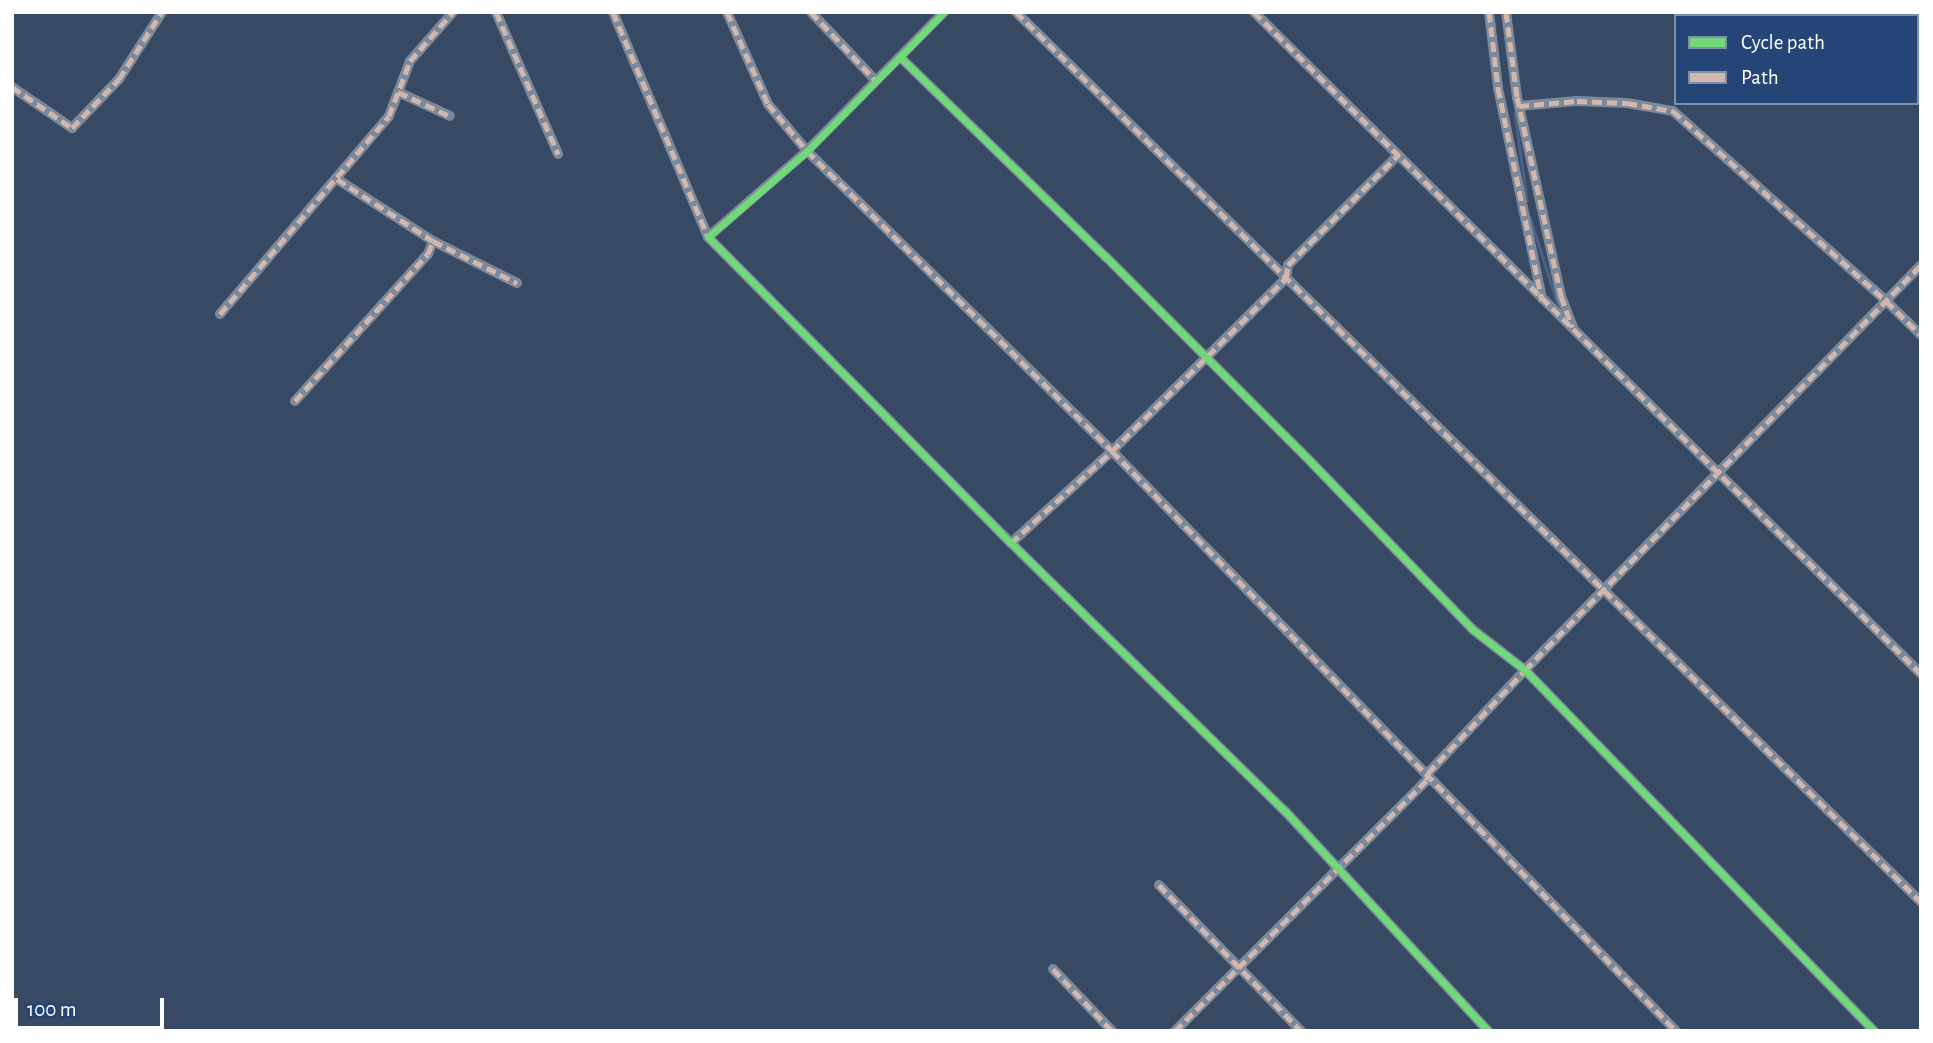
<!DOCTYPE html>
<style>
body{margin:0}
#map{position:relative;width:1933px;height:1043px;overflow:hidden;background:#384964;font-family:"Alegreya Sans",sans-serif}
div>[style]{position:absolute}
.stream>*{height:2.5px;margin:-1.25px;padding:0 1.25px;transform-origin:1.25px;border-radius:1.25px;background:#4b6287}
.minor>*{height:10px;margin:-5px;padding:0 5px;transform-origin:5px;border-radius:5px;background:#7c899b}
.quiet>*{height:5px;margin-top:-2.5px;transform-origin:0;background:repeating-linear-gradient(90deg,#d1b7ad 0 10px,transparent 0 15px)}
.cycleway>*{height:7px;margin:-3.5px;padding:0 3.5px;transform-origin:3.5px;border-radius:3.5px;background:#71d979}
span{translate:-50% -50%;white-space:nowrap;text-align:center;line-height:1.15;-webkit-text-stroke:5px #254577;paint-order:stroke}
.frame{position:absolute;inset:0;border:14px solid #fff;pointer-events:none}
.legend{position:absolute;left:1674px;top:14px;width:245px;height:91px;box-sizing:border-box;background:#254577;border:2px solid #7c8fad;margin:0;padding:9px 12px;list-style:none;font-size:21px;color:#fff}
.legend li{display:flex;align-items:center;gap:14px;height:35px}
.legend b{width:35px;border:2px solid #7c8fad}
.scale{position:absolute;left:14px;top:998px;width:150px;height:32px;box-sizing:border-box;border:4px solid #fff;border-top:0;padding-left:9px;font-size:21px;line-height:24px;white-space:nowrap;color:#fff;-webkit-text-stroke:5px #254577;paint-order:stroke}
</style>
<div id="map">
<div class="stream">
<i style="left:1515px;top:113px;width:88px;rotate:82.1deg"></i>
<i style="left:1530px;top:217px;width:96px;rotate:72.3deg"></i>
</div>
<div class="minor">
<i style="left:496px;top:12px;width:155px;rotate:66.4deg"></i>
<i style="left:613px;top:12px;width:244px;rotate:67.1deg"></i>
<i style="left:727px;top:12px;width:101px;rotate:66deg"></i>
<i style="left:768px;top:104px;width:61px;rotate:50.3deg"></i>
<i style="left:807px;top:151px;width:428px;rotate:44.5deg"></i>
<i style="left:1112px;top:451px;width:809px;rotate:45.8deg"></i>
<i style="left:811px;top:12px;width:93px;rotate:46.7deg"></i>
<i style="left:944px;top:12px;width:195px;rotate:134.6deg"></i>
<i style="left:807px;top:151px;width:131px;rotate:139deg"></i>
<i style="left:708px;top:237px;width:431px;rotate:45.3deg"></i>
<i style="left:1011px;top:543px;width:383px;rotate:44.4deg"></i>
<i style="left:1285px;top:811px;width:299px;rotate:47.3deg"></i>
<i style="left:1016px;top:12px;width:1269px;rotate:44.52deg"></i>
<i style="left:1254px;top:12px;width:940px;rotate:44.78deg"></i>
<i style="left:1489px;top:12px;width:77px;rotate:83.2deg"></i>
<i style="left:1498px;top:88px;width:215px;rotate:78.2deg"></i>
<i style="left:1506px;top:12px;width:86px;rotate:82.6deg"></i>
<i style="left:1517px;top:97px;width:204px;rotate:77.5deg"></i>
<i style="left:1561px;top:296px;width:33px;rotate:69deg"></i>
<i style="left:1905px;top:12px;width:6px;rotate:45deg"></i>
<i style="left:1744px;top:16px;width:6px;rotate:-45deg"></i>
<i style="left:1917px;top:24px;width:5px;rotate:37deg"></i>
<i style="left:900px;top:57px;width:287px;rotate:44.2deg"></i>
<i style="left:1106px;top:257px;width:290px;rotate:45deg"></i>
<i style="left:1311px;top:462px;width:232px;rotate:46deg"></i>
<i style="left:1472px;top:629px;width:67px;rotate:37.7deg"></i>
<i style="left:1525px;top:670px;width:502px;rotate:45.97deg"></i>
<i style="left:12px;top:87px;width:73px;rotate:34.3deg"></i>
<i style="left:72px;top:128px;width:68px;rotate:-46.2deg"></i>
<i style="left:119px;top:79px;width:80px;rotate:-57.3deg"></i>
<i style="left:398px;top:92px;width:57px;rotate:24.8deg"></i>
<i style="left:1519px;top:106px;width:58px;rotate:-4.9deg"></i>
<i style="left:1577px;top:101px;width:50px;rotate:2.3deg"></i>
<i style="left:1627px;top:103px;width:47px;rotate:9.9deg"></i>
<i style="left:1673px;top:111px;width:285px;rotate:41.7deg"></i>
<i style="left:1886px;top:301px;width:49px;rotate:44.2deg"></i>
<i style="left:337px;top:179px;width:114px;rotate:32.9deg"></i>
<i style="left:433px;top:241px;width:94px;rotate:26.6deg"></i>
<i style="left:220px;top:314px;width:260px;rotate:-49.5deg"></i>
<i style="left:389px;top:116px;width:59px;rotate:-69.1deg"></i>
<i style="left:410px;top:61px;width:65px;rotate:-48.7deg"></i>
<i style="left:295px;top:401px;width:198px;rotate:-47.9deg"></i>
<i style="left:428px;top:254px;width:14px;rotate:-69deg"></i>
<i style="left:1011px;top:543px;width:137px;rotate:-42.3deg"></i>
<i style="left:1112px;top:451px;width:245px;rotate:-44.8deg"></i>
<i style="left:1286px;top:278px;width:13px;rotate:-81deg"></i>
<i style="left:1288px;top:265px;width:156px;rotate:-45deg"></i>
<i style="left:1159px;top:885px;width:204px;rotate:45.8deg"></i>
<i style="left:1053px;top:969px;width:86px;rotate:46.4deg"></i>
<i style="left:1175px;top:1031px;width:356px;rotate:-44.9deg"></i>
<i style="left:1427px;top:780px;width:7px;rotate:-82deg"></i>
<i style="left:1428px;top:773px;width:141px;rotate:-46.7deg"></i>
<i style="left:1525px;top:670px;width:566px;rotate:-45.64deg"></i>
</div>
<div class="quiet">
<i style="left:496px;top:12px;width:155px;rotate:66.4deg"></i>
<i style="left:613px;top:12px;width:244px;rotate:67.1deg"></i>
<i style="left:727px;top:12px;width:101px;rotate:66deg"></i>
<i style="left:768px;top:104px;width:61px;rotate:50.3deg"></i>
<i style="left:807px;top:151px;width:428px;rotate:44.5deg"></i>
<i style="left:1112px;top:451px;width:809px;rotate:45.8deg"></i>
<i style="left:811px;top:12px;width:93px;rotate:46.7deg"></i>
<i style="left:1016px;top:12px;width:1269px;rotate:44.52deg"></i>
<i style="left:1254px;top:12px;width:940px;rotate:44.78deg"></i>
<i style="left:1489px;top:12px;width:77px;rotate:83.2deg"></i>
<i style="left:1498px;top:88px;width:217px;rotate:78.3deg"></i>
<i style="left:1506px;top:12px;width:86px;rotate:82.6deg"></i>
<i style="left:1517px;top:97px;width:204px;rotate:77.5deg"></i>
<i style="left:1561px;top:296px;width:33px;rotate:70deg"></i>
<i style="left:1905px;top:12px;width:6px;rotate:45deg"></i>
<i style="left:1744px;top:16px;width:6px;rotate:-45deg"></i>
<i style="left:1917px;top:24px;width:5px;rotate:37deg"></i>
<i style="left:12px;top:87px;width:73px;rotate:34.3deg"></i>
<i style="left:72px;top:128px;width:68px;rotate:-46.2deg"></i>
<i style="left:119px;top:79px;width:80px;rotate:-57.3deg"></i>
<i style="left:398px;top:92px;width:57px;rotate:24.8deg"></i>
<i style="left:1519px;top:106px;width:58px;rotate:-4.9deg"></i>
<i style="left:1577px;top:101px;width:50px;rotate:2.3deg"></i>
<i style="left:1627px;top:103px;width:47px;rotate:9.9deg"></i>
<i style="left:1673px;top:111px;width:285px;rotate:41.7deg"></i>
<i style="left:1886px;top:301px;width:49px;rotate:44.2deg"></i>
<i style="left:337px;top:179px;width:114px;rotate:32.9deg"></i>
<i style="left:433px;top:241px;width:94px;rotate:26.6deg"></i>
<i style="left:220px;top:314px;width:260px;rotate:-49.5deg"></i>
<i style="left:389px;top:116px;width:59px;rotate:-69.1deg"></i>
<i style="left:410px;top:61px;width:65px;rotate:-48.7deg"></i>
<i style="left:295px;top:401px;width:198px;rotate:-47.9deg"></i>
<i style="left:428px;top:254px;width:14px;rotate:-69deg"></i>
<i style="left:1011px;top:543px;width:137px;rotate:-42.3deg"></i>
<i style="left:1112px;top:451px;width:245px;rotate:-44.8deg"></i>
<i style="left:1286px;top:278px;width:13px;rotate:-81deg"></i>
<i style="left:1288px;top:265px;width:156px;rotate:-45deg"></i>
<i style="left:1159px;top:885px;width:204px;rotate:45.8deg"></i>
<i style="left:1053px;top:969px;width:86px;rotate:46.4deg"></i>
<i style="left:1175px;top:1031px;width:356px;rotate:-44.9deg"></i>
<i style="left:1427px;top:780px;width:7px;rotate:-82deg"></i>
<i style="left:1428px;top:773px;width:141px;rotate:-46.7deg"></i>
<i style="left:1525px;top:670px;width:566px;rotate:-45.64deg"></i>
</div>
<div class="cycleway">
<i style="left:944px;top:12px;width:195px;rotate:134.6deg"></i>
<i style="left:807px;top:151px;width:131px;rotate:139deg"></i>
<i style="left:708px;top:237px;width:431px;rotate:45.3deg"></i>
<i style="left:1011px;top:543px;width:383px;rotate:44.4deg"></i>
<i style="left:1285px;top:811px;width:299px;rotate:47.3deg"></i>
<i style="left:900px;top:57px;width:287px;rotate:44.2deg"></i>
<i style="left:1106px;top:257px;width:290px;rotate:45deg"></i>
<i style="left:1311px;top:462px;width:232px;rotate:46deg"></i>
<i style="left:1472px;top:629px;width:67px;rotate:37.7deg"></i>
<i style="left:1525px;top:670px;width:502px;rotate:45.97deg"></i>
</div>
<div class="frame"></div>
<ul class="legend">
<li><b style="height:9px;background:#71d979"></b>Cycle path</li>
<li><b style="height:9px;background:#d1b7ad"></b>Path</li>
</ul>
<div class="scale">100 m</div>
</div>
